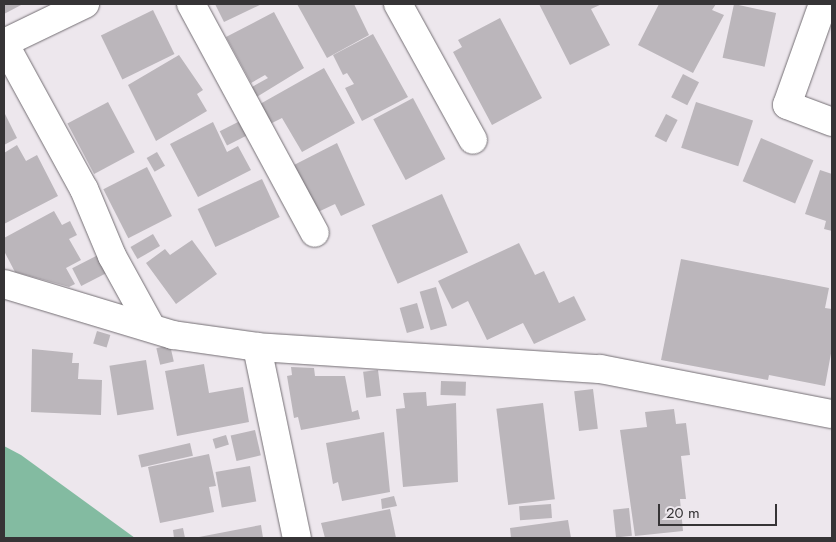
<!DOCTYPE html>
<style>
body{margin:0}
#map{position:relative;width:836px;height:542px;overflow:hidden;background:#ede7ed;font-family:Jost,sans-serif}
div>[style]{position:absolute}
.forest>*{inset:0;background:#83bba1}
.building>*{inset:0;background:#bbb6bb;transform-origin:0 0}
.roads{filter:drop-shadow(0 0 1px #746f74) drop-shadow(0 0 1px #746f74)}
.minor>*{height:28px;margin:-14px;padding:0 14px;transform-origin:14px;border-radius:14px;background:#fff}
span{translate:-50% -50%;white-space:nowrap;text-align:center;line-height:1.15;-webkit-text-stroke:4px #ede7ed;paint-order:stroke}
.frame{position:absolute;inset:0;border:5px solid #363436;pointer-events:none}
.scale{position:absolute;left:658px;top:504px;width:119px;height:22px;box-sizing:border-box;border:2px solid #363436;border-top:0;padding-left:6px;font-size:15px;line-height:18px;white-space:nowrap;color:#363436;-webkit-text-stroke:4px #ede7ed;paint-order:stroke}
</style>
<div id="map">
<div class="forest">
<i style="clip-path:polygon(4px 446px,21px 455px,135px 538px,4px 538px)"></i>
</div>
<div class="building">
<i style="clip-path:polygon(4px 4px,23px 4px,4px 14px)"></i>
<i style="clip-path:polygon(215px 4px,262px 4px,224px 22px)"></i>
<i style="clip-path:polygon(297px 4px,354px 4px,369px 35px,327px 58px)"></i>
<i style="clip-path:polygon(539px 4px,602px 4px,591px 9px,610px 45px,570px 65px)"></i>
<i style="clip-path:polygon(659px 4px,716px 4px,712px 10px,724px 15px,693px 73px,638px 45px)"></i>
<i style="left:734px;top:4px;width:43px;height:55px;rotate:12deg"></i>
<i style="left:153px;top:10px;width:49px;height:58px;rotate:64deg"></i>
<i style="clip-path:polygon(274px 12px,304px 68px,255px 98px,250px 88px,268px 78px,265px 75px,251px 83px,226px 37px)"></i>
<i style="clip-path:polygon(500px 18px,542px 98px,492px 125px,453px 52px,462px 47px,458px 40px)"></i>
<i style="clip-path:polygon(373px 34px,408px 97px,362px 121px,345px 88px,354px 84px,347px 73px,343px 75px,333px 55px)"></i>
<i style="clip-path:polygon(179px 55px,203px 90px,197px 94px,207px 111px,156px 141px,128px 85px)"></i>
<i style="clip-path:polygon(324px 68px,355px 123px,302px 152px,282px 118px,270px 124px,260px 104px)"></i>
<i style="left:683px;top:74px;width:18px;height:26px;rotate:27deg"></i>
<i style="left:413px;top:98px;width:69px;height:45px;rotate:62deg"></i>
<i style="left:108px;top:102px;width:57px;height:46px;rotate:62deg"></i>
<i style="left:696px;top:102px;width:60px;height:48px;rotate:18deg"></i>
<i style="clip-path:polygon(4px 112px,17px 138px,4px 145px)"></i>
<i style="left:666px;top:114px;width:13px;height:25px;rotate:27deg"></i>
<i style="left:242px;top:120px;width:16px;height:25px;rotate:63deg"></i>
<i style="clip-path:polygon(213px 122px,227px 152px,238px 146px,251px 170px,198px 197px,170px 144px)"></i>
<i style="left:761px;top:138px;width:57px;height:47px;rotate:23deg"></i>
<i style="clip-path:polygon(337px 143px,365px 205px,341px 216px,335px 204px,318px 212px,294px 165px)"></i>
<i style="clip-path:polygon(17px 145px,26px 161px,37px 155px,58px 196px,4px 224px,4px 153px)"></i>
<i style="left:157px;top:152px;width:16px;height:12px;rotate:60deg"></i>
<i style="left:147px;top:167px;width:55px;height:49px;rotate:63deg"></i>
<i style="clip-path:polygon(820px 170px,832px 174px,832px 231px,824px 229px,826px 221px,805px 214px)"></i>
<i style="left:262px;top:179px;width:42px;height:71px;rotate:65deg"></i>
<i style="left:442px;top:194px;width:64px;height:77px;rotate:66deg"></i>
<i style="clip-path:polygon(54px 211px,62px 225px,70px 221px,77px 235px,69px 239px,81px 260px,66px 268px,75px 284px,69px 287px,15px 272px,4px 251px,4px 238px)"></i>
<i style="left:153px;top:234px;width:14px;height:26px;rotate:60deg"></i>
<i style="clip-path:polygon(192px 240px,217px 274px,176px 304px,146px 263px,165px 249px,170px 255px)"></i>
<i style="clip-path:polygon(519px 243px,535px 275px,544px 271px,559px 303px,574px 296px,586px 320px,534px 344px,523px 323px,487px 340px,468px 301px,452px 309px,438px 281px)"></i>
<i style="left:98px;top:255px;width:20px;height:29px;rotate:63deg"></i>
<i style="clip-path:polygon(681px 259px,829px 288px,825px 308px,832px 309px,832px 348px,825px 386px,769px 375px,768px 380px,661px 360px)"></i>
<i style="left:436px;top:287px;width:40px;height:17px;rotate:74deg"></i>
<i style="left:417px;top:303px;width:26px;height:18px;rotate:74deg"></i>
<i style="left:97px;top:331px;width:14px;height:13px;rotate:17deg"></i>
<i style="left:170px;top:345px;width:17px;height:14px;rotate:77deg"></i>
<i style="clip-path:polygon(32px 349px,73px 353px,72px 363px,79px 363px,78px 379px,102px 380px,101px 415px,31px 412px)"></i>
<i style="left:146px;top:360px;width:50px;height:37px;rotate:81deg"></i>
<i style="clip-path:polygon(204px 364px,209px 393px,243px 387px,249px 422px,177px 436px,165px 371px)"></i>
<i style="clip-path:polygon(291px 367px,314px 368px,315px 376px,345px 376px,352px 412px,358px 410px,360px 419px,301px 430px,298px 417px,294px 418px,287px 376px,292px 375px)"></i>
<i style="left:378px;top:370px;width:26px;height:15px;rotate:83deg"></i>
<i style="left:441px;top:381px;width:25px;height:14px;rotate:2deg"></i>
<i style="left:593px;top:389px;width:40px;height:19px;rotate:83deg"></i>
<i style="clip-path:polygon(426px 392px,427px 406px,456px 403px,458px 482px,403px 487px,396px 409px,405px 408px,403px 393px)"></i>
<i style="left:543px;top:403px;width:97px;height:47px;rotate:83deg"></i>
<i style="clip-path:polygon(674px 409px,676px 424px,686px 423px,690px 455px,681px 456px,686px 499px,680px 499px,683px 531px,635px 536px,620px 430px,647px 427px,645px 412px)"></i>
<i style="left:255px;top:430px;width:26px;height:25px;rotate:77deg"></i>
<i style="clip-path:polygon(384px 432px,390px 492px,342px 501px,338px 482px,333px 484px,326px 443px)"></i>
<i style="left:226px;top:435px;width:10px;height:14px;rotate:73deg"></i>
<i style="left:190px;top:443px;width:13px;height:53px;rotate:77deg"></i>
<i style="clip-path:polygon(209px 454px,216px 486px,209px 487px,214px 512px,160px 523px,148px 467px)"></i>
<i style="left:250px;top:466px;width:36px;height:35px;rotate:80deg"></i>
<i style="clip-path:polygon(394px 496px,397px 506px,382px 509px,381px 499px)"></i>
<i style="left:551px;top:504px;width:14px;height:32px;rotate:86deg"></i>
<i style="left:629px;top:508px;width:28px;height:16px;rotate:84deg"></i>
<i style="clip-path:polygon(390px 509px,396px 538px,325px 538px,321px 523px)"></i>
<i style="clip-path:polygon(568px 520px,571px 538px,511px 538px,510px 528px)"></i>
<i style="clip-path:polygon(261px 525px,263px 538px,199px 538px,199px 537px)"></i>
<i style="clip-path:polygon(183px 528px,185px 538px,174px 538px,173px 530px)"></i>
</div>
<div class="roads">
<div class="minor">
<i style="left:191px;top:4px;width:260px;rotate:61.6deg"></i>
<i style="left:398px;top:4px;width:155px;rotate:61.1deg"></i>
<i style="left:823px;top:4px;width:107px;rotate:109.6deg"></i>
<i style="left:787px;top:105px;width:48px;rotate:20.7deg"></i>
<i style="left:4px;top:43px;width:90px;rotate:-25.7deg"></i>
<i style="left:5px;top:45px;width:164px;rotate:61.3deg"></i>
<i style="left:84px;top:189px;width:73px;rotate:67.3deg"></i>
<i style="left:112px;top:256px;width:79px;rotate:61.2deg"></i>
<i style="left:4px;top:284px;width:177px;rotate:16.8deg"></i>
<i style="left:173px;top:335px;width:85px;rotate:8.1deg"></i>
<i style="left:257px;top:347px;width:344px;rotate:3.7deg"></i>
<i style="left:600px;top:369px;width:236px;rotate:11deg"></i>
<i style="left:257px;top:347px;width:195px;rotate:78.2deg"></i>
</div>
</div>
<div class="frame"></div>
<div class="scale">20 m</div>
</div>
